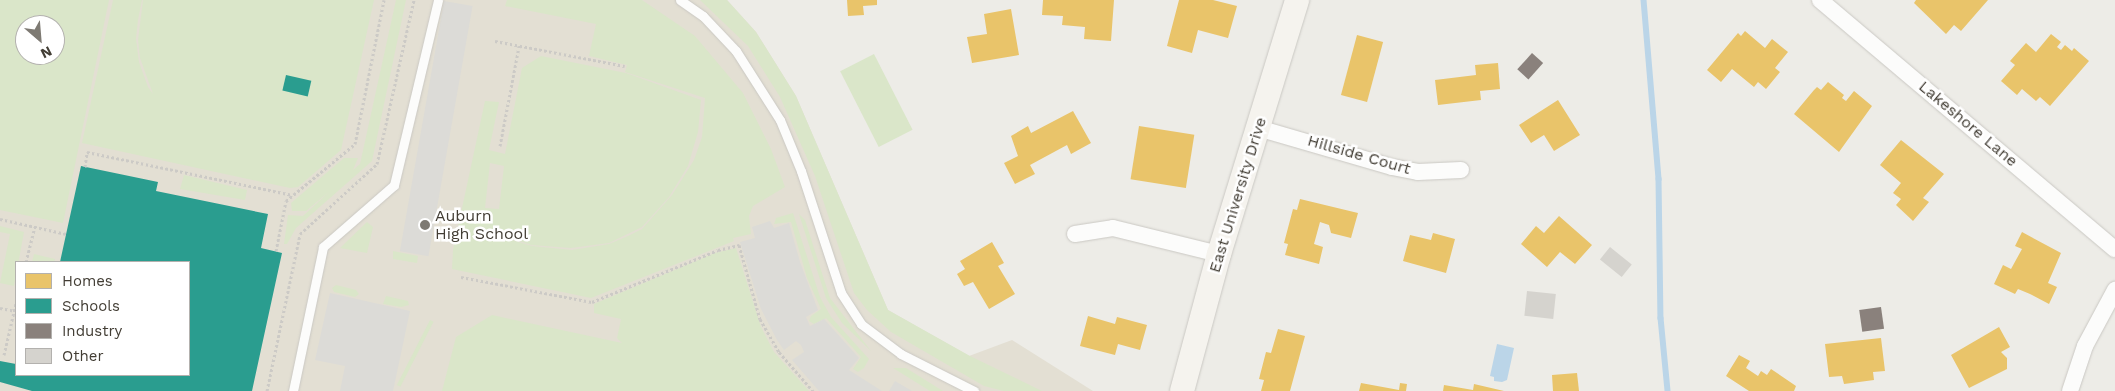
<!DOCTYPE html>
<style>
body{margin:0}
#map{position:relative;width:2115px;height:391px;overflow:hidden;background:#edece7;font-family:"Work Sans",sans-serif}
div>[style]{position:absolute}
.education>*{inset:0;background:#e3dfd3}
.green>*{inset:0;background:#dae6c9;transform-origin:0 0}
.parking>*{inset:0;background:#dcdbd7;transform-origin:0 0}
.water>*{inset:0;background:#bbd5e8}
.homes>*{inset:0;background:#e9c46a;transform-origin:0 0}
.schools>*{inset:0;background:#2a9d8f;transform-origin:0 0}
.industry>*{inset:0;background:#8a817c;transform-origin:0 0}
.stream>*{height:5.5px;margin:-2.75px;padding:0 2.75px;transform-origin:2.75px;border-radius:2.75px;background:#bbd5e8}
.building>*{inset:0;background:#d5d3ce;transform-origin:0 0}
.path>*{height:3px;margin-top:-1.5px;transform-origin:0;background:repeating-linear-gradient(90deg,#cccac6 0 2.5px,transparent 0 5px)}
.roads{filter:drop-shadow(0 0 1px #cac8c3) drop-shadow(0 0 1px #cac8c3)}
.service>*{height:9px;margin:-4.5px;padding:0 4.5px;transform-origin:4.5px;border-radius:4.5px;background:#fcfcfb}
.minor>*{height:16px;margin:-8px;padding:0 8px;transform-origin:8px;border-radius:8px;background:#fcfcfb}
.secondary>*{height:24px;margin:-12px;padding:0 12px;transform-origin:12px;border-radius:12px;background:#f5f3ee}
.dots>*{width:14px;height:14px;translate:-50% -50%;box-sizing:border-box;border:2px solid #fff;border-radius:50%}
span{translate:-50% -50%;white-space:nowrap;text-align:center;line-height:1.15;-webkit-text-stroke:5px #fff;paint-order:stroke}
.street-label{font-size:16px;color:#423d34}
.poi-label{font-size:16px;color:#423d34}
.left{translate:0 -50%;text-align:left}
.legend{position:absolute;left:15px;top:261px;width:175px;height:115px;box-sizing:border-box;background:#fff;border:1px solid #b3b1ae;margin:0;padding:6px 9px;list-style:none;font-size:15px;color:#423d34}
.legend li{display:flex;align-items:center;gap:10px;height:25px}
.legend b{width:25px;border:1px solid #b3b1ae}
.north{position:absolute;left:15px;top:15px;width:50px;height:50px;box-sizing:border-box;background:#fff;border:1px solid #b3b1ae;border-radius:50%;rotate:153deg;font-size:14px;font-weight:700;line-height:20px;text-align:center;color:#423d34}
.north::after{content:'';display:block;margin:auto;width:18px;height:22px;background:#7e7a73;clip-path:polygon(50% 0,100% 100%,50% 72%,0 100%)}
</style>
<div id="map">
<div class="education">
<i style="clip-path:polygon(evenodd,0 0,727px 0,756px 32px,796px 96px,888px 310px,969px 356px,1012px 340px,1093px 391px,0 391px,0 0,25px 25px,55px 25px,55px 55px,25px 55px,25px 25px,0 0,16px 262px,189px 262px,189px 375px,16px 375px,16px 262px)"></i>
</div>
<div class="green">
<i style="clip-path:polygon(evenodd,0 0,109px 0,63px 223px,0 210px,0 0,25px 25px,55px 25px,55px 55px,25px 55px,25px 25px)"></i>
<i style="clip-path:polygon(113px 0,142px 0,138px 20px,136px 39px,139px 62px,148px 87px,153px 94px,140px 58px,138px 40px,143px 0,374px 0,341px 150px,298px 187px,290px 188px,82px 143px)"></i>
<i style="clip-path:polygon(396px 0,406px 0,372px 161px,296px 228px,287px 244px,284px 244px,288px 215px,303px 216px,330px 191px,306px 211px,292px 211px,291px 203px,344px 158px,358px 158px,353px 170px,360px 164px)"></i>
<i style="clip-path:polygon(evenodd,507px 0,642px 0,695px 36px,743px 93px,771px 149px,785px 187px,753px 206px,749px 216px,751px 234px,733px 238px,734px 241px,591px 298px,452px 269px,453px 250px,485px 101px,499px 102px,489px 150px,505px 154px,522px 68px,541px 56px,626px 73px,701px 100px,698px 132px,688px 166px,669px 197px,642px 227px,609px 243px,571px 248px,531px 245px,496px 233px,497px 227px,495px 235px,532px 246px,572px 250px,609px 244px,628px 236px,642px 229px,672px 195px,694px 160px,702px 137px,705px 98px,625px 72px,627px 65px,589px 56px,596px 24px,505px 6px,507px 0,490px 163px,504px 166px,499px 209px,485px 208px,490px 163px)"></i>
<i style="clip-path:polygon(700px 0,727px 0,756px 32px,796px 96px,888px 310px,970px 356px,1042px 391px,1004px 391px,984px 386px,891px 332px,867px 310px,854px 293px,815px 176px,780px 97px,748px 46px)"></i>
<i style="left:874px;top:54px;width:85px;height:38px;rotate:63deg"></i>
<i style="clip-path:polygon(184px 175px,247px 190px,245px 200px,180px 189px)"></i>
<i style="clip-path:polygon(793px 213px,820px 297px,831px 317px,869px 359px,864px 368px,858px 372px,853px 369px,861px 357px,826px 318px,814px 324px,809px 321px,811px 316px,821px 309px,807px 278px,791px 222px,774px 224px,776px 218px)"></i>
<i style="clip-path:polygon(799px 214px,805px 220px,830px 298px,871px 351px,842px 323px,826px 298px)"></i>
<i style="clip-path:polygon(367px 222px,373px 227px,367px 253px,340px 248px)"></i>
<i style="clip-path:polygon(0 226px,24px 232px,14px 286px,0 283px,10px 234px,0 232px)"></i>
<i style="clip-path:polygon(736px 248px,761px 327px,774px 352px,809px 391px,442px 391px,456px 337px,492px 315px,622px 343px,617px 338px,621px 319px,594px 313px,594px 304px,715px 253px)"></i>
<i style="clip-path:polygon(393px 251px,418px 256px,417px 263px,393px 259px)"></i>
<i style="clip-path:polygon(34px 254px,55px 259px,54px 262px,32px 262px)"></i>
<i style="clip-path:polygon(336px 285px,356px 290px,359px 294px,355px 297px,334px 292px,332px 288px)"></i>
<i style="clip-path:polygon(386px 296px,408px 301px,409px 305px,401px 307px,383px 304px)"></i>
<i style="left:430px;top:320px;width:4px;height:73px;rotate:27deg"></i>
<i style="clip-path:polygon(893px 368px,906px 368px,943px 391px,930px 391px)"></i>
</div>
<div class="parking">
<i style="left:444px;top:1px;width:29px;height:254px;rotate:10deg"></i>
<i style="clip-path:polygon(770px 221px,774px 228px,789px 223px,800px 262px,818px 310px,806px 317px,810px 326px,824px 319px,859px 358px,849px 370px,882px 391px,819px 391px,792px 360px,804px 352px,801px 345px,796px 341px,784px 350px,777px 340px,761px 309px,740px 242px,755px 238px,752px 227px)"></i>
<i style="clip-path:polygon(330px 293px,410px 311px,393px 391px,340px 391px,345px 366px,315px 360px)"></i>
<i style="clip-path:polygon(895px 381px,912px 391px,889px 391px)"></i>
</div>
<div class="water">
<i style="clip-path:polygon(1497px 344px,1514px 348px,1507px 380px,1502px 382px,1494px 381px,1494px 377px,1490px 376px)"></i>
</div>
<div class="homes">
<i style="clip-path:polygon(847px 0,877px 0,877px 5px,863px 6px,864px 15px,848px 16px)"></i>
<i style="clip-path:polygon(1043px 0,1114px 0,1111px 41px,1084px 39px,1085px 27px,1062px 25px,1063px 16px,1042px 15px)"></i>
<i style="clip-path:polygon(1179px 0,1213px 0,1237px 6px,1228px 38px,1198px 30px,1192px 53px,1167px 46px)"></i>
<i style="clip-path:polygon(1916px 0,1988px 0,1961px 31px,1954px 25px,1946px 34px,1914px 3px)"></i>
<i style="clip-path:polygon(1011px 9px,1019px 55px,972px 63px,967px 37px,987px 34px,984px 14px)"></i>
<i style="clip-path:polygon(1745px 31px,1765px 48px,1772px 39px,1788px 52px,1775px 68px,1780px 72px,1766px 89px,1758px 82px,1754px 87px,1732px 69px,1721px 82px,1707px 70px,1738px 33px,1741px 36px)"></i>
<i style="clip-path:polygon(2051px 34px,2061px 42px,2057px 47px,2061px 50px,2065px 45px,2072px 51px,2074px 48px,2089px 61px,2050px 106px,2040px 97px,2036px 101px,2022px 89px,2017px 95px,2001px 81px,2015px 65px,2010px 61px,2026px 43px,2036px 52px)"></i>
<i style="left:1357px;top:35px;width:27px;height:62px;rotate:15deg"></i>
<i style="clip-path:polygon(1498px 63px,1500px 89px,1480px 91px,1481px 100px,1438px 105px,1435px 80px,1476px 75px,1475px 65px)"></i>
<i style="clip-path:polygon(1828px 82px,1844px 95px,1842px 98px,1846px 101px,1854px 91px,1872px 106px,1839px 152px,1794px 114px,1814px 90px,1817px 87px,1821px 90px)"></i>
<i style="clip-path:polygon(1558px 100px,1580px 135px,1554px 151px,1544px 135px,1531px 143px,1519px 125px)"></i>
<i style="clip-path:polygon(1073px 111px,1091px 143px,1071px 154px,1067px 145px,1030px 165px,1035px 174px,1015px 184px,1004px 163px,1018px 156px,1011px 136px,1028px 126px,1031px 133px)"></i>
<i style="left:1139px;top:126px;width:56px;height:54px;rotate:9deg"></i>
<i style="clip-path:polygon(1901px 140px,1944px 174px,1923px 198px,1929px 202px,1913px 221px,1896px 205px,1901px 199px,1893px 193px,1901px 183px,1880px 165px)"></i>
<i style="clip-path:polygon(1300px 199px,1358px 213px,1351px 238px,1331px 233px,1329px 225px,1320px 222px,1314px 244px,1323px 247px,1319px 264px,1285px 255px,1288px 244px,1284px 243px,1293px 209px,1297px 210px)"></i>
<i style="clip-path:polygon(1559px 216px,1592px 245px,1575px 264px,1560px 252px,1547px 267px,1521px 244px,1536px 226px,1544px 233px)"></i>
<i style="clip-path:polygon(2022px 232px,2061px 253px,2048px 283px,2057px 287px,2049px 304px,2030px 294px,2018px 289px,2015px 294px,1994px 284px,2003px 265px,2011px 269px,2022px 249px,2015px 246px)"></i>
<i style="clip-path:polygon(1433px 233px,1455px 239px,1446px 273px,1403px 261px,1410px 235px,1431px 240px)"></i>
<i style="clip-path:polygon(992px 242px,1004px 263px,998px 266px,1015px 294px,989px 309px,973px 282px,964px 286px,957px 274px,965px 269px,960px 261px)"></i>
<i style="clip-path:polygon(1088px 316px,1115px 324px,1117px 317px,1147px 325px,1140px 350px,1118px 344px,1115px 355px,1080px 346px)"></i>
<i style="clip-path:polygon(1999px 327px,2010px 347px,2001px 352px,2007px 358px,2007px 369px,1969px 388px,1951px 355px)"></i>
<i style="clip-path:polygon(1278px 329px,1305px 336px,1290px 391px,1261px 391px,1264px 380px,1259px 379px,1266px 352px,1271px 353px)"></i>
<i style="clip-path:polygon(1881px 338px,1885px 371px,1873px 372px,1874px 380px,1844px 384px,1842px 376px,1829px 377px,1825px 344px)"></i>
<i style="clip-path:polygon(1739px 355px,1750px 361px,1746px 368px,1758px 376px,1761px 371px,1767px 375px,1771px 369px,1796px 386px,1794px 391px,1749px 391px,1726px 376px)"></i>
<i style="clip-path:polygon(1577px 373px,1579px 391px,1553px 391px,1552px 375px)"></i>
<i style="clip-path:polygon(1361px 383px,1399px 390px,1400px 383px,1407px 384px,1406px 391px,1359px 391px)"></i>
<i style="clip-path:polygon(1474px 384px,1504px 391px,1443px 391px,1444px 385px,1473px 390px)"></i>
</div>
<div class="schools">
<i style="left:286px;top:75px;width:26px;height:16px;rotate:13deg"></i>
<i style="clip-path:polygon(81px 166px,158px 182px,156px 191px,268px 214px,261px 248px,282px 253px,252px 391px,32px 391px,0 382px,0 361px,16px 364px,16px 375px,189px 375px,189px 262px,60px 262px)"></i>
</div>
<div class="industry">
<i style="left:1532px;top:53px;width:15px;height:22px;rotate:42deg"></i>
<i style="left:1881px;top:307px;width:22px;height:22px;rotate:82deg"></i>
</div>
<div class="stream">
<i style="left:1644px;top:0;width:180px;rotate:85.2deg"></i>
<i style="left:1659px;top:179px;width:139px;rotate:89.2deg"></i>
<i style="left:1661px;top:318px;width:73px;rotate:84.5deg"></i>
</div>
<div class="building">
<i style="left:1610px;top:247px;width:28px;height:16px;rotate:39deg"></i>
<i style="left:1527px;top:291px;width:29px;height:25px;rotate:6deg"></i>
</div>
<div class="path">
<i style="left:495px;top:41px;width:132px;rotate:10.9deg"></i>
<i style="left:500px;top:146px;width:102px;rotate:-79.2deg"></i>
<i style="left:85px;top:167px;width:15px;rotate:-82deg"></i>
<i style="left:87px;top:152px;width:210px;rotate:11.8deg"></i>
<i style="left:0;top:219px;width:68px;rotate:12.8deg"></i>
<i style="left:276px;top:251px;width:51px;rotate:-78.7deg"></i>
<i style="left:286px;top:201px;width:89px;rotate:-39.6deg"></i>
<i style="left:355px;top:144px;width:147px;rotate:-78.6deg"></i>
<i style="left:26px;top:262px;width:36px;rotate:-76deg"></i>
<i style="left:461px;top:277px;width:133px;rotate:10.8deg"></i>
<i style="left:592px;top:302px;width:136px;rotate:-22.4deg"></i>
<i style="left:718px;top:250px;width:22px;rotate:-13deg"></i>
<i style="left:739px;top:245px;width:77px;rotate:74.2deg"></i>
<i style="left:760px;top:319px;width:38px;rotate:60deg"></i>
<i style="left:779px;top:352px;width:52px;rotate:48.9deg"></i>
<i style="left:0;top:308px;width:16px;rotate:11deg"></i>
<i style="left:4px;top:355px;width:53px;rotate:-77deg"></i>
<i style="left:267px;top:391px;width:160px;rotate:-78.1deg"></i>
<i style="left:300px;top:234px;width:104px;rotate:-42.3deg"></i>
<i style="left:377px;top:164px;width:168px;rotate:-77.3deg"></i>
</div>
<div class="roads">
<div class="service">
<i style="left:680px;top:0;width:28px;rotate:35deg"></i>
<i style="left:703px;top:16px;width:48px;rotate:46.7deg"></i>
<i style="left:736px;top:51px;width:82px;rotate:57.5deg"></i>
<i style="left:780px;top:120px;width:55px;rotate:67.6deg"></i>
<i style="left:801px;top:171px;width:128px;rotate:71.8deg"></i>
<i style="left:841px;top:293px;width:37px;rotate:57deg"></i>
<i style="left:861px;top:324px;width:50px;rotate:36.9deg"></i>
<i style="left:901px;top:354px;width:82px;rotate:26.9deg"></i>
<i style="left:293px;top:391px;width:147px;rotate:-78.2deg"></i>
<i style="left:323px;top:247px;width:94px;rotate:-41.1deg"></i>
<i style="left:394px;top:185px;width:190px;rotate:-76.6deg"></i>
</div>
<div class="minor">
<i style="left:1820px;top:0;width:386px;rotate:40.2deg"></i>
<i style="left:1258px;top:128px;width:140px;rotate:16.2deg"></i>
<i style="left:1392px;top:167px;width:26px;rotate:11deg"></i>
<i style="left:1418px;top:172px;width:43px;rotate:-2.7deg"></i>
<i style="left:1075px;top:234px;width:38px;rotate:-9deg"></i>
<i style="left:1113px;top:228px;width:109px;rotate:13.8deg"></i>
<i style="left:2070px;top:391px;width:47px;rotate:-71.6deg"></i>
<i style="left:2085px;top:346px;width:64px;rotate:-61.8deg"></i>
</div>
<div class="secondary">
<i style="left:1182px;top:391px;width:142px;rotate:-74.9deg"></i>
<i style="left:1219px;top:254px;width:266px;rotate:-72.9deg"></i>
</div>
</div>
<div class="dots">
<i style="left:425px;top:225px;background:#7e7a73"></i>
</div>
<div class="street-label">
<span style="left:1968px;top:124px;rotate:40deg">Lakeshore Lane</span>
<span style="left:1359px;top:155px;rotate:16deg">Hillside Court</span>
<span style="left:1238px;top:195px;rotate:-73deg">East University Drive</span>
</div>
<div class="poi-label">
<span class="left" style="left:435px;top:225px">Auburn<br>High School</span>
</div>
<ul class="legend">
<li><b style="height:14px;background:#e9c46a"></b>Homes</li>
<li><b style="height:14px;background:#2a9d8f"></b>Schools</li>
<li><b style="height:14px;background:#8a817c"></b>Industry</li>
<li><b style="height:14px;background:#d5d3ce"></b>Other</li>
</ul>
<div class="north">N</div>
</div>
